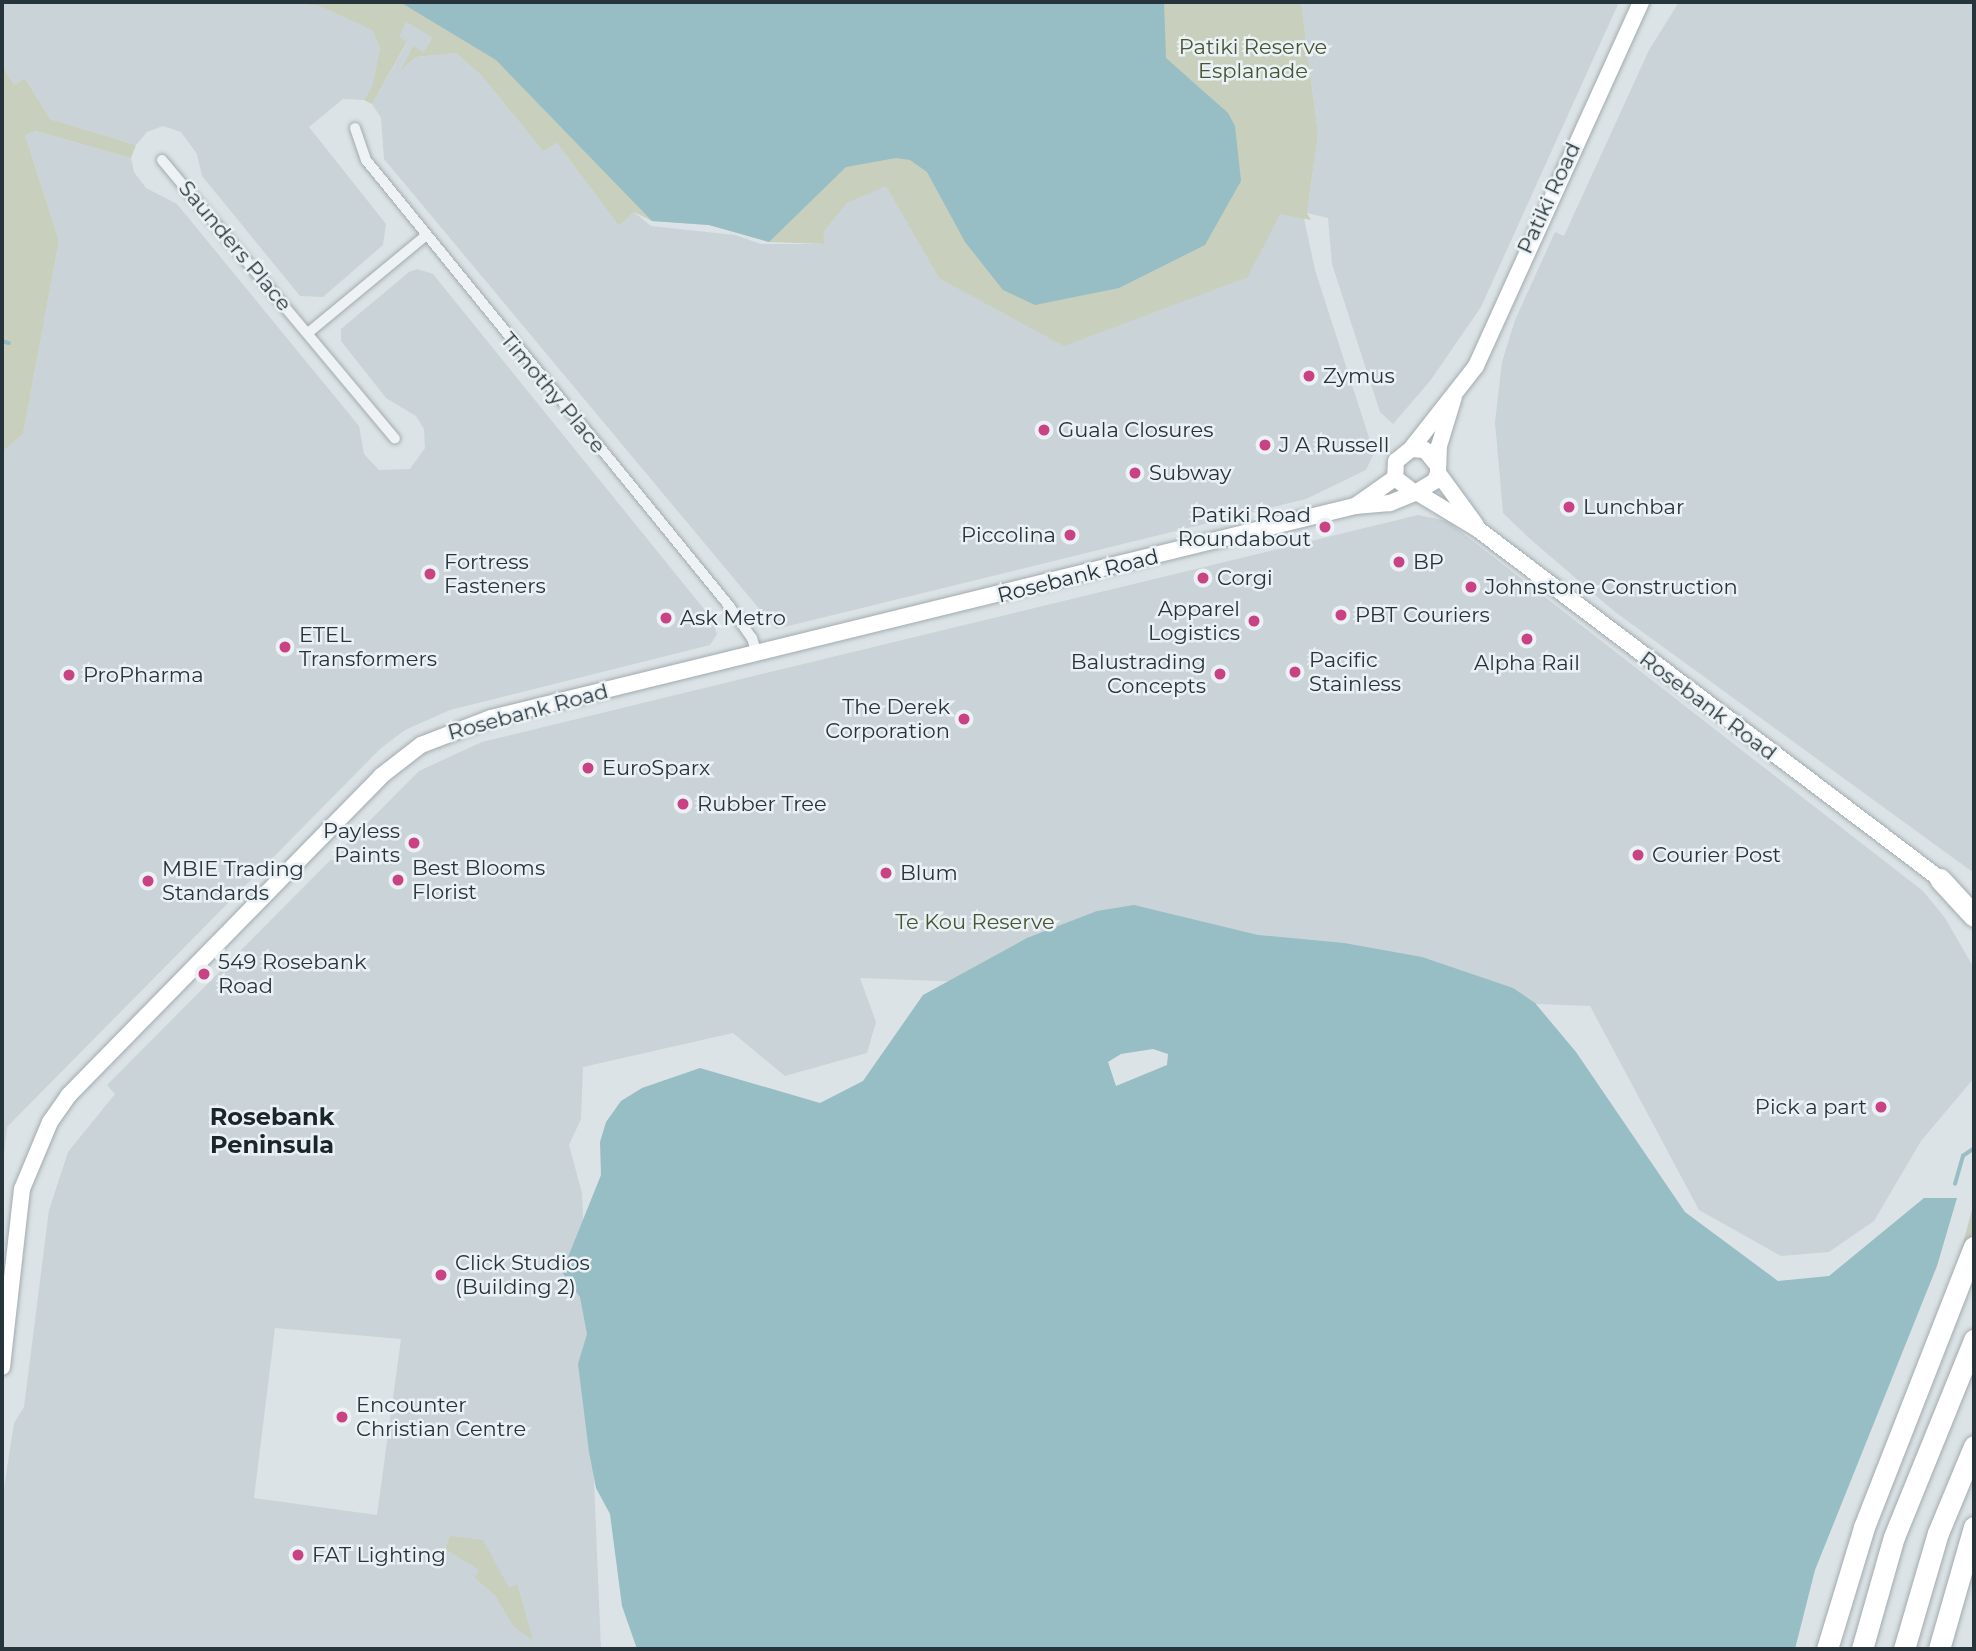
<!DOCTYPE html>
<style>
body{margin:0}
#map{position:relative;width:1976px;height:1651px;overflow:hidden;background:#dce3e6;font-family:Montserrat,sans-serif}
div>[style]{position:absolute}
.built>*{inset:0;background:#cad3d7}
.green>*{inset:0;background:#c8cfbd}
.water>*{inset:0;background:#97bdc5}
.stream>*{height:3.5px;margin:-1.75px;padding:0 1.75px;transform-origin:1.75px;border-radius:1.75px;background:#97bdc5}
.roads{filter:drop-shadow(0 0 2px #a2abaf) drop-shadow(0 0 2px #a2abaf)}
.minor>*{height:10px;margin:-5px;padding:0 5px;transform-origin:5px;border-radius:5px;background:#eef2f4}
.secondary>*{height:16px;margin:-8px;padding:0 8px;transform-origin:8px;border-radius:8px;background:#fff}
.motorway>*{height:21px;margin:-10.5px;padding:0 10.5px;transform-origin:10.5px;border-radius:10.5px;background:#fff}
.dots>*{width:19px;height:19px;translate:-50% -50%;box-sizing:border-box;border:4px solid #ebf1f4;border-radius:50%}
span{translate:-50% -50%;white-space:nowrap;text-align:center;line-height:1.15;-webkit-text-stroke:5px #ebf1f4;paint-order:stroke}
.park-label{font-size:21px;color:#465634}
.street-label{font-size:21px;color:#26353b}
.poi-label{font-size:21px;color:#26353b}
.left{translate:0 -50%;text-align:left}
.right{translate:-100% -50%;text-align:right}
.quarter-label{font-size:24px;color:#19262c;font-weight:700}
.frame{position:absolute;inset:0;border:4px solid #26353b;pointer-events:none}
</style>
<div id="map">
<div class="built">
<i style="clip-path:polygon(2px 2px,285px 2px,319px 6px,372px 30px,380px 48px,372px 86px,364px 100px,343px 99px,309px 127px,386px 224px,383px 245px,323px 297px,300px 296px,202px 176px,197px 154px,181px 132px,163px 126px,147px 132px,136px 145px,50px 119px,25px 78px,14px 85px,2px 65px)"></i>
<i style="clip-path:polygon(1301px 2px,1619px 2px,1481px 307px,1430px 381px,1393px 424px,1380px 412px,1332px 264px,1328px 218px,1307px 213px,1318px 134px)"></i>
<i style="clip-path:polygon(1974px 2px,1974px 873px,1615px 612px,1529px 538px,1503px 513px,1495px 422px,1502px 362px,1515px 320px,1555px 232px,1564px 236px,1649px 50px,1679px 2px)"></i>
<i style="clip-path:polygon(406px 22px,432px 36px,424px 53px,413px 46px,403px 68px,416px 57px,456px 53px,481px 75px,543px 151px,557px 143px,619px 226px,634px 212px,651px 226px,735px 235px,761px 244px,825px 244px,822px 232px,847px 203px,886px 185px,939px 278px,1248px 277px,1280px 213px,1304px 218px,1315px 270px,1374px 453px,1366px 470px,1306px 499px,776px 629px,384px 159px,381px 118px,372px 104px,407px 43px,398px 37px)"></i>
<i style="clip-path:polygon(36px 131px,131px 158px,134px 172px,146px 188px,177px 204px,359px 426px,364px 454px,379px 470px,410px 469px,425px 448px,424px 429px,416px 416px,386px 398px,341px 341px,341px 329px,409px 272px,417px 269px,433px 274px,712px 619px,717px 634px,710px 645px,450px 710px,405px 730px,380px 749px,7px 1127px,2px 1173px,2px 452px,23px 434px,59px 241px,25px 135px)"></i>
<i style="clip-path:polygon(evenodd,1418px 515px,1447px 521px,1923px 891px,1945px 918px,1974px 968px,1974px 1078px,1921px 1141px,1874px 1221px,1829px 1252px,1781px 1256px,1699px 1210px,1590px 1006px,860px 978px,876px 1022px,867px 1053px,785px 1076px,733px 1033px,583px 1067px,581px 1119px,569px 1145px,582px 1193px,601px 1649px,2px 1649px,2px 1501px,14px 1423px,24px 1407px,49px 1210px,68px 1152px,115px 1094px,107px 1085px,419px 771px,482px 742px,1418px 515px,275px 1328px,401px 1339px,377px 1515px,254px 1498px,275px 1328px)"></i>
</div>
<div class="green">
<i style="clip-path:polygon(285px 2px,1301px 2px,1318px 134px,1307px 213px,1311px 220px,1280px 214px,1248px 277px,1064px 346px,939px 278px,886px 186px,847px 203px,823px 232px,825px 244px,769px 242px,709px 225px,652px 221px,634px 212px,619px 226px,557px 143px,543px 151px,481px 75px,456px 53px,416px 57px,401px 70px,413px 46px,424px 52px,432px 37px,406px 22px,399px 37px,407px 42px,372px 104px,364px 100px,372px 86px,380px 48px,372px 30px,319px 6px)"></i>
<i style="clip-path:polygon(2px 65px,14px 85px,25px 78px,50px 119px,136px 145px,131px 158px,36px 131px,25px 135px,59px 241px,23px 434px,2px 452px)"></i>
<i style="clip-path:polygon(1974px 1202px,1974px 1227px,1961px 1266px,1957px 1266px)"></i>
<i style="clip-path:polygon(450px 1536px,483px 1540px,509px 1588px,517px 1584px,533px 1640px,514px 1627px,495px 1595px,475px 1578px,479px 1570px,445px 1549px)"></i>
</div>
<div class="water">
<i style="clip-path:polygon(400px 2px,1164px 2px,1166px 58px,1228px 113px,1235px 126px,1241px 181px,1205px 245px,1119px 288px,1035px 305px,1003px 290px,965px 242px,927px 172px,910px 160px,896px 158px,846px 167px,769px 242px,709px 225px,652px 221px,496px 60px)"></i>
<i style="clip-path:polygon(evenodd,1134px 905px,1258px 935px,1344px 943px,1422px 957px,1513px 988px,1535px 1003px,1576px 1052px,1685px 1212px,1778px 1281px,1829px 1276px,1924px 1198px,1957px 1198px,1937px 1266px,1815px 1570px,1795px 1649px,637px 1649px,622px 1606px,610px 1514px,596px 1488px,589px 1452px,578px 1364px,587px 1334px,580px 1297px,562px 1272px,601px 1175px,600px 1142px,606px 1122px,621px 1101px,642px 1088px,700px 1068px,820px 1103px,863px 1081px,923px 995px,1027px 938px,1097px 911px,1134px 905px,1153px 1049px,1168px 1054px,1167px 1065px,1116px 1086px,1108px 1062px,1121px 1054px,1153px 1049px)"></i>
</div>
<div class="stream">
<i style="left:2px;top:341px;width:7px;rotate:16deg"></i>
<i style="left:1955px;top:1184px;width:29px;rotate:-74deg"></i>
<i style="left:1963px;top:1156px;width:12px;rotate:-35deg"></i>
</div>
<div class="roads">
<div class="minor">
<i style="left:355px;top:128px;width:34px;rotate:71deg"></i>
<i style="left:366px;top:160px;width:576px;rotate:50.84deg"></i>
<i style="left:730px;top:607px;width:38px;rotate:55deg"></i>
<i style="left:752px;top:638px;width:17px;rotate:73deg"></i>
<i style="left:162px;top:160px;width:363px;rotate:50.1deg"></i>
<i style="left:308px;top:333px;width:151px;rotate:-39.6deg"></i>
</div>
<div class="secondary">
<i style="left:1411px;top:449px;width:105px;rotate:-51.9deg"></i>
<i style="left:1476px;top:366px;width:400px;rotate:-65.6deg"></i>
<i style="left:1438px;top:466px;width:21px;rotate:-129deg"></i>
<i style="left:1425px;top:450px;width:14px;rotate:-176deg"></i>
<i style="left:1411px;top:449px;width:19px;rotate:141deg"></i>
<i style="left:1396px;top:461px;width:17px;rotate:93deg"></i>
<i style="left:1395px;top:478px;width:25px;rotate:37deg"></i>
<i style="left:1415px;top:493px;width:23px;rotate:-31deg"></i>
<i style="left:1435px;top:481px;width:9px;rotate:-69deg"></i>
<i style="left:1438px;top:473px;width:27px;rotate:-88deg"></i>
<i style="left:1439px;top:446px;width:51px;rotate:-73deg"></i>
<i style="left:1438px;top:473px;width:64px;rotate:53.8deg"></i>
<i style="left:1418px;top:493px;width:71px;rotate:31.2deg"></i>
<i style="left:1479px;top:530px;width:578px;rotate:37.13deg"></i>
<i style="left:1355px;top:506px;width:49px;rotate:-35deg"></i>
<i style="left:2px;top:1367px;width:179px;rotate:-83.6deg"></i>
<i style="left:22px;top:1189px;width:73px;rotate:-67.3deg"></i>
<i style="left:50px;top:1122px;width:33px;rotate:-55deg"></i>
<i style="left:69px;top:1095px;width:446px;rotate:-45.6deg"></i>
<i style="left:381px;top:776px;width:51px;rotate:-37.8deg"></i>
<i style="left:421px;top:745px;width:75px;rotate:-21.1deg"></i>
<i style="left:491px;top:718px;width:890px;rotate:-13.79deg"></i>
<i style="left:1355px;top:506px;width:35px;rotate:-5deg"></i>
<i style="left:1390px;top:503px;width:27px;rotate:-22deg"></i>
</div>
<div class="motorway">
<i style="left:1940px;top:879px;width:50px;rotate:47.4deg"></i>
<i style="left:1827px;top:1649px;width:127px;rotate:-73.1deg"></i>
<i style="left:1864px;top:1527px;width:301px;rotate:-68.6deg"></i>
<i style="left:1862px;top:1649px;width:116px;rotate:-74.1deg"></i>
<i style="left:1894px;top:1537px;width:213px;rotate:-67.9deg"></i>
<i style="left:1904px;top:1649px;width:121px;rotate:-73.7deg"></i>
<i style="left:1938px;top:1533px;width:94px;rotate:-67.5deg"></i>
<i style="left:1939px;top:1649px;width:127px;rotate:-74deg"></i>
</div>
</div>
<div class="dots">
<i style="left:1309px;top:376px;background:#c94384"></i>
<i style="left:1044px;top:430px;background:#c94384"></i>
<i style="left:1265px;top:445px;background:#c94384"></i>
<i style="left:1135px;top:473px;background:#c94384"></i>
<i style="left:1569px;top:507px;background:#c94384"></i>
<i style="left:1325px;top:527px;background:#c94384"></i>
<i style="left:1070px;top:535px;background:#c94384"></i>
<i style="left:1399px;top:562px;background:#c94384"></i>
<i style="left:430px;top:574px;background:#c94384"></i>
<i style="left:1203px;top:578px;background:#c94384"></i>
<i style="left:1471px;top:587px;background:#c94384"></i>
<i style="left:1341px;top:615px;background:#c94384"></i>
<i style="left:666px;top:618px;background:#c94384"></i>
<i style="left:1254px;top:621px;background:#c94384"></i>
<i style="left:1527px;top:639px;background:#c94384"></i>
<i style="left:285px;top:647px;background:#c94384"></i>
<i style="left:1295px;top:672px;background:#c94384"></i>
<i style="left:1220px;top:674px;background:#c94384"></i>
<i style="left:69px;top:675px;background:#c94384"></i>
<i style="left:964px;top:719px;background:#c94384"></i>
<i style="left:588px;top:768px;background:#c94384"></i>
<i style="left:683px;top:804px;background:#c94384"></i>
<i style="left:414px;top:843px;background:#c94384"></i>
<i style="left:1638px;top:855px;background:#c94384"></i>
<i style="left:886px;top:873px;background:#c94384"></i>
<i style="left:398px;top:880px;background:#c94384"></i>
<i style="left:148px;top:881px;background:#c94384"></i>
<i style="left:204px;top:974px;background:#c94384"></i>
<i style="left:1881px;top:1107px;background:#c94384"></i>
<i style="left:441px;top:1275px;background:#c94384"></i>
<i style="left:342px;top:1417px;background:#c94384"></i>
<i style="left:298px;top:1555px;background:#c94384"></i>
</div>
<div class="park-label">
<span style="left:1253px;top:59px">Patiki Reserve<br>Esplanade</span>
<span style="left:975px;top:922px">Te Kou Reserve</span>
</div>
<div class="street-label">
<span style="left:1549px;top:198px;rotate:-65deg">Patiki Road</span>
<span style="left:235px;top:246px;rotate:50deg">Saunders Place</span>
<span style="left:553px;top:393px;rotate:50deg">Timothy Place</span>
<span style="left:1078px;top:576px;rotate:-14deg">Rosebank Road</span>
<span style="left:1708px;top:706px;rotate:37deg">Rosebank Road</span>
<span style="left:528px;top:712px;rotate:-15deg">Rosebank Road</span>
</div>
<div class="poi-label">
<span class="left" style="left:1323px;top:376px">Zymus</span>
<span class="left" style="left:1058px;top:430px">Guala Closures</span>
<span class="left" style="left:1279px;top:445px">J A Russell</span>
<span class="left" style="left:1149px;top:473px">Subway</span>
<span class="left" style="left:1583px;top:507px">Lunchbar</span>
<span class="right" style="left:1311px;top:527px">Patiki Road<br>Roundabout</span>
<span class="right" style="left:1056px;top:535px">Piccolina</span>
<span class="left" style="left:444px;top:574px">Fortress<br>Fasteners</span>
<span class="left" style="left:1413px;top:562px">BP</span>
<span class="left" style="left:1217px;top:578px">Corgi</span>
<span class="left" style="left:1485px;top:587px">Johnstone Construction</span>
<span class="right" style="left:1240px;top:621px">Apparel<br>Logistics</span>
<span class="left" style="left:1355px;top:615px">PBT Couriers</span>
<span class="left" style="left:680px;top:618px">Ask Metro</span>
<span class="left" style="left:299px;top:647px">ETEL<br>Transformers</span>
<span class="left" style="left:1309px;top:672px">Pacific<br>Stainless</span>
<span class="right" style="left:1206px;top:674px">Balustrading<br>Concepts</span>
<span style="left:1527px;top:663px">Alpha Rail</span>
<span class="left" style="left:83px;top:675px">ProPharma</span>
<span class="right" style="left:950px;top:719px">The Derek<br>Corporation</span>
<span class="left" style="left:602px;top:768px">EuroSparx</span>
<span class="left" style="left:697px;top:804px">Rubber Tree</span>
<span class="right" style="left:400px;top:843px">Payless<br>Paints</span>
<span class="left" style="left:1652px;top:855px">Courier Post</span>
<span class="left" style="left:412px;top:880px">Best Blooms<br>Florist</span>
<span class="left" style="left:162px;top:881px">MBIE Trading<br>Standards</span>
<span class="left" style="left:900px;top:873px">Blum</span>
<span class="left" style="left:218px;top:974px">549 Rosebank<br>Road</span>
<span class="right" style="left:1867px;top:1107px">Pick a part</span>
<span class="left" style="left:455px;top:1275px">Click Studios<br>(Building 2)</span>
<span class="left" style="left:356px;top:1417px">Encounter<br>Christian Centre</span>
<span class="left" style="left:312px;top:1555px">FAT Lighting</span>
</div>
<div class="quarter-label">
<span style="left:272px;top:1131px">Rosebank<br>Peninsula</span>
</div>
<div class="frame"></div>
</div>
